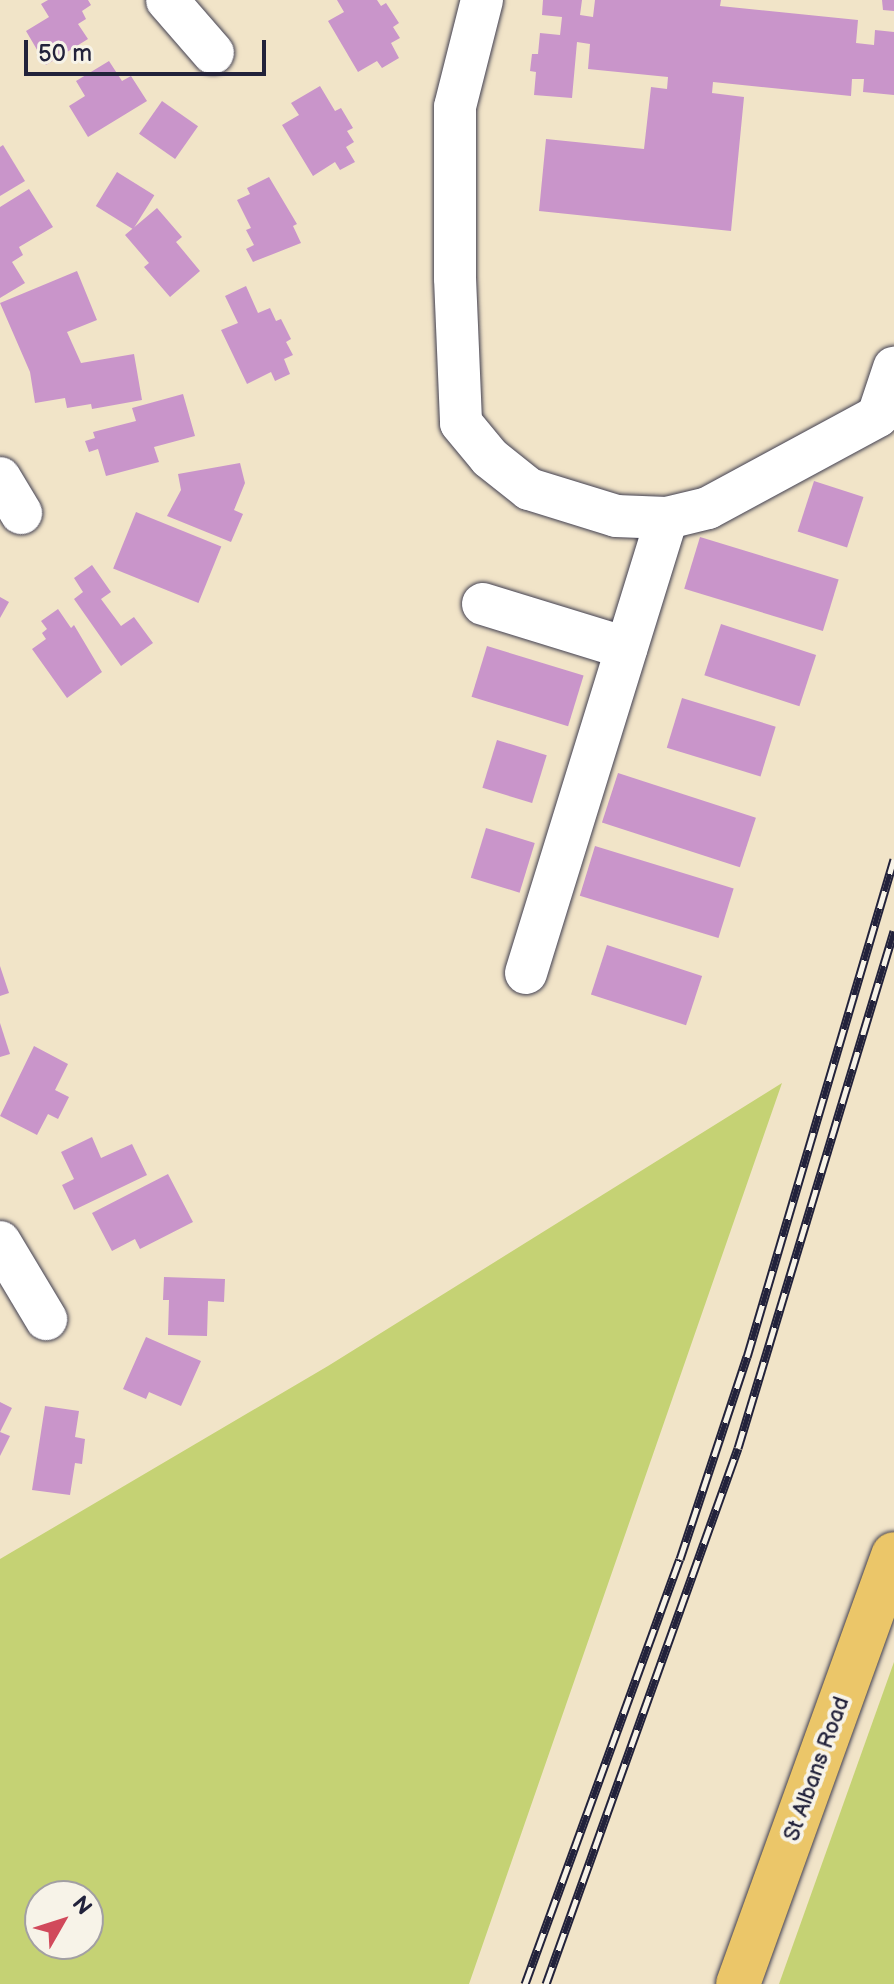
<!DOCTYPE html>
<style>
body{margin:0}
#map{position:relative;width:894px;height:1984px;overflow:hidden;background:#f1e4c8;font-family:"Balsamiq Sans",sans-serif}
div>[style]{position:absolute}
.green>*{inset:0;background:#c5d274}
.building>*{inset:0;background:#c995ca;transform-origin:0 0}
.roads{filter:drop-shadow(0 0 2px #413f50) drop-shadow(0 0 2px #413f50)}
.minor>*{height:42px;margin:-21px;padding:0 21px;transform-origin:21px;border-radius:21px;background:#fff}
.major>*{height:44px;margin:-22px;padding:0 22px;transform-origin:22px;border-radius:22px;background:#ebc669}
.rail>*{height:9px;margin-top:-4.5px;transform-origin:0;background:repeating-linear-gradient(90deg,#f7f3e8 0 18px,#22223b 0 36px);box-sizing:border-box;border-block:2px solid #22223b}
span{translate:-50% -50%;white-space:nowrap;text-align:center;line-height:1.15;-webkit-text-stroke:8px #f7f3e8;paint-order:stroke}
.street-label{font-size:22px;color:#22223b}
.north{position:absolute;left:24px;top:1880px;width:80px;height:80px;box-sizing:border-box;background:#f7f3e8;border:2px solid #a29fa3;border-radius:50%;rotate:51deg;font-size:22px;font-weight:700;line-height:32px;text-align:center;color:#22223b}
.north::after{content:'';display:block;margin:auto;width:28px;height:36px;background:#d1495b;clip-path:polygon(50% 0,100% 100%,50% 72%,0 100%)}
.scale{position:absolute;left:24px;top:40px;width:242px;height:36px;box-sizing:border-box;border:4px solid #22223b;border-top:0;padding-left:10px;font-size:24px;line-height:28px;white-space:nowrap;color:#22223b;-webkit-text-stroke:6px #f7f3e8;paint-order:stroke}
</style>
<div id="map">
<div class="green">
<i style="clip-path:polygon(evenodd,782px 1083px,469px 1984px,0 1984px,0 1559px,328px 1366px,782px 1083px,88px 1896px,88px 1944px,40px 1944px,40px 1896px,88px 1896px)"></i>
<i style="clip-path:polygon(894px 1662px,894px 1984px,779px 1984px)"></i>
</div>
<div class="building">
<i style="clip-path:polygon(48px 0,88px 0,91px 5px,82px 11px,86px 19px,78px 24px,88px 39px,46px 65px,26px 31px,49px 17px,41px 4px)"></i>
<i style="clip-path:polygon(337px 0,377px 0,381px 6px,386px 3px,399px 23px,393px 27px,400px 38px,391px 43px,399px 58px,382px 68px,377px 61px,358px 72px,328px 21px,344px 12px)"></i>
<i style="clip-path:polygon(543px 0,582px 0,580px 15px,593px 17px,595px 0,721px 0,720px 6px,858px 20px,856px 43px,874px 45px,875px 30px,894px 32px,894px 95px,863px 92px,864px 79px,852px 79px,851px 96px,713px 82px,712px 93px,744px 97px,731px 231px,539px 211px,546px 139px,644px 149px,651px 87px,667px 89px,668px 77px,588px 69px,590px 44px,577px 42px,572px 98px,534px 95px,536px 72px,530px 71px,532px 54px,538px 54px,540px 33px,560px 35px,562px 17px,542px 15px)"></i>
<i style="clip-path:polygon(882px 0,894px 0,894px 11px,883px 10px)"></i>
<i style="clip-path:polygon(109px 61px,122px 81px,131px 76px,147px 101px,88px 137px,69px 106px,85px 96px,76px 81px)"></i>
<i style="clip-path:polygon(320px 86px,335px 111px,341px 108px,353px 128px,347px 131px,354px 142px,346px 147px,355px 162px,340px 170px,335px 162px,313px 176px,282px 125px,299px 115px,291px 103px)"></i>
<i style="left:162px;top:101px;width:44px;height:40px;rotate:35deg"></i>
<i style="clip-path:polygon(3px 145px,25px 181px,0 196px,0 147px)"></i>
<i style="left:117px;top:172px;width:44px;height:40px;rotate:32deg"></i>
<i style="clip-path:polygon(269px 177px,297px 224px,293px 226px,301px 243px,253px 262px,246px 249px,254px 245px,246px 230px,251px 228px,237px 200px,250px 194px,247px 188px)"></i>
<i style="clip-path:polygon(29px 189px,53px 227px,19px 247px,23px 255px,12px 262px,25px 283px,0 298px,0 207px)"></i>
<i style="clip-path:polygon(157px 208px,182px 237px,176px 242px,200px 271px,170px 297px,144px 267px,149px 263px,125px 235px)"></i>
<i style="clip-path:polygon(77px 271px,97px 320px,67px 332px,81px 363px,134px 354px,142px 400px,92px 409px,91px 404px,67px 408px,65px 398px,35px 403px,30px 372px,0 303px)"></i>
<i style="clip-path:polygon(246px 286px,258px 313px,270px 308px,276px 321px,281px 319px,291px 339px,286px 342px,293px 355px,284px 359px,290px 374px,275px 381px,271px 372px,247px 384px,221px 330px,238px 323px,225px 296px)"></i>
<i style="clip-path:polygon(183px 394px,195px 436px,154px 447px,159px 462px,106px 476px,98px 449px,89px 452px,85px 441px,95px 438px,93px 432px,136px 421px,132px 408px)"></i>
<i style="clip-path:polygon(240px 463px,245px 483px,234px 510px,243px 514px,231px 542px,167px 516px,181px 490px,178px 474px)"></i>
<i style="left:814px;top:481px;width:52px;height:53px;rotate:18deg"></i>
<i style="left:136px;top:512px;width:92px;height:61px;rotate:22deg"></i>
<i style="left:700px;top:537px;width:145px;height:54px;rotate:17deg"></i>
<i style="clip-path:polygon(92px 565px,111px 592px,101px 599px,121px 626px,134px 617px,153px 643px,121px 666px,74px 599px,83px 592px,74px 578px)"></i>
<i style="clip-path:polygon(0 597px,9px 602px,0 618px)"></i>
<i style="clip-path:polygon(58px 609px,71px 628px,74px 625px,102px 672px,67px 698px,32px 649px,46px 639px,42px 633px,47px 629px,41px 621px)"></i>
<i style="left:721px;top:624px;width:100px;height:54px;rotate:18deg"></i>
<i style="left:487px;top:646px;width:101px;height:53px;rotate:17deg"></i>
<i style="left:682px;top:698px;width:98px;height:52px;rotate:17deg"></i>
<i style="left:497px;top:740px;width:52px;height:50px;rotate:17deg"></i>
<i style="left:618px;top:773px;width:145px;height:52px;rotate:18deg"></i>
<i style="left:486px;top:828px;width:51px;height:52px;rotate:17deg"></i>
<i style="left:595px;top:846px;width:145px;height:52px;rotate:17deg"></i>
<i style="left:607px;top:945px;width:100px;height:52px;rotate:18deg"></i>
<i style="clip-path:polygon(0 966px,9px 993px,0 996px)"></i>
<i style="clip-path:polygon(0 1023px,10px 1054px,0 1057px)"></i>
<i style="clip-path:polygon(34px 1046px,68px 1064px,55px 1090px,69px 1097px,58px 1119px,48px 1114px,37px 1135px,0 1116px)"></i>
<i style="clip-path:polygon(92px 1137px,101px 1158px,132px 1144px,147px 1175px,74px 1210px,62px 1185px,74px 1179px,61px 1152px)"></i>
<i style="clip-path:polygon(168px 1174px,193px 1222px,140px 1249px,135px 1239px,112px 1251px,92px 1213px)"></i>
<i style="clip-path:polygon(164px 1277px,225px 1279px,224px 1302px,208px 1301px,207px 1336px,168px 1335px,169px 1300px,163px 1300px)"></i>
<i style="clip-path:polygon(146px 1337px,201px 1361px,181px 1406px,149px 1392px,146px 1399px,123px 1389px)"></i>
<i style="clip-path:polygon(0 1402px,12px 1408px,0 1432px,10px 1436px,0 1456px)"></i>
<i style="clip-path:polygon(45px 1406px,79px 1411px,75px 1437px,85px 1439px,82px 1464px,75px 1463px,70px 1495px,32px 1490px)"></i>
</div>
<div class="roads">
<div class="minor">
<i style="left:167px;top:0;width:70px;rotate:49deg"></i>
<i style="left:482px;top:0;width:110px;rotate:104.2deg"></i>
<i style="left:455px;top:107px;width:171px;rotate:90deg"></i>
<i style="left:455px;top:278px;width:145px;rotate:87.6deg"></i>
<i style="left:461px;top:423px;width:45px;rotate:50.4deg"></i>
<i style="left:490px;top:458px;width:50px;rotate:38.5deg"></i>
<i style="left:529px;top:489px;width:91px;rotate:17.2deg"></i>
<i style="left:616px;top:516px;width:51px;rotate:2.2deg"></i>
<i style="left:0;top:478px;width:41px;rotate:59deg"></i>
<i style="left:483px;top:604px;width:150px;rotate:17.1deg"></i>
<i style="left:526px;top:973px;width:476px;rotate:-72.8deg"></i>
<i style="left:667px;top:518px;width:42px;rotate:-13.7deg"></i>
<i style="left:708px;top:508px;width:193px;rotate:-28.4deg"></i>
<i style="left:878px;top:416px;width:51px;rotate:-71.6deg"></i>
<i style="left:0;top:1242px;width:90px;rotate:59.1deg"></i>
</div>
<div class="major">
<i style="left:738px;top:1984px;width:457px;rotate:-70.1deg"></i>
</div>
</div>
<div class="rail">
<i style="left:525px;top:1984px;width:452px;rotate:-70deg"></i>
<i style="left:680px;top:1559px;width:213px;rotate:-71.7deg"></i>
<i style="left:747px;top:1357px;width:519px;rotate:-73.55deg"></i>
<i style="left:546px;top:1984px;width:569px;rotate:-70.29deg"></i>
<i style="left:738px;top:1448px;width:540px;rotate:-73.21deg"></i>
</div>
<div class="street-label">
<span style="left:817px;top:1769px;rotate:-70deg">St Albans Road</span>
</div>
<div class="north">N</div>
<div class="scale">50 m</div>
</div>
